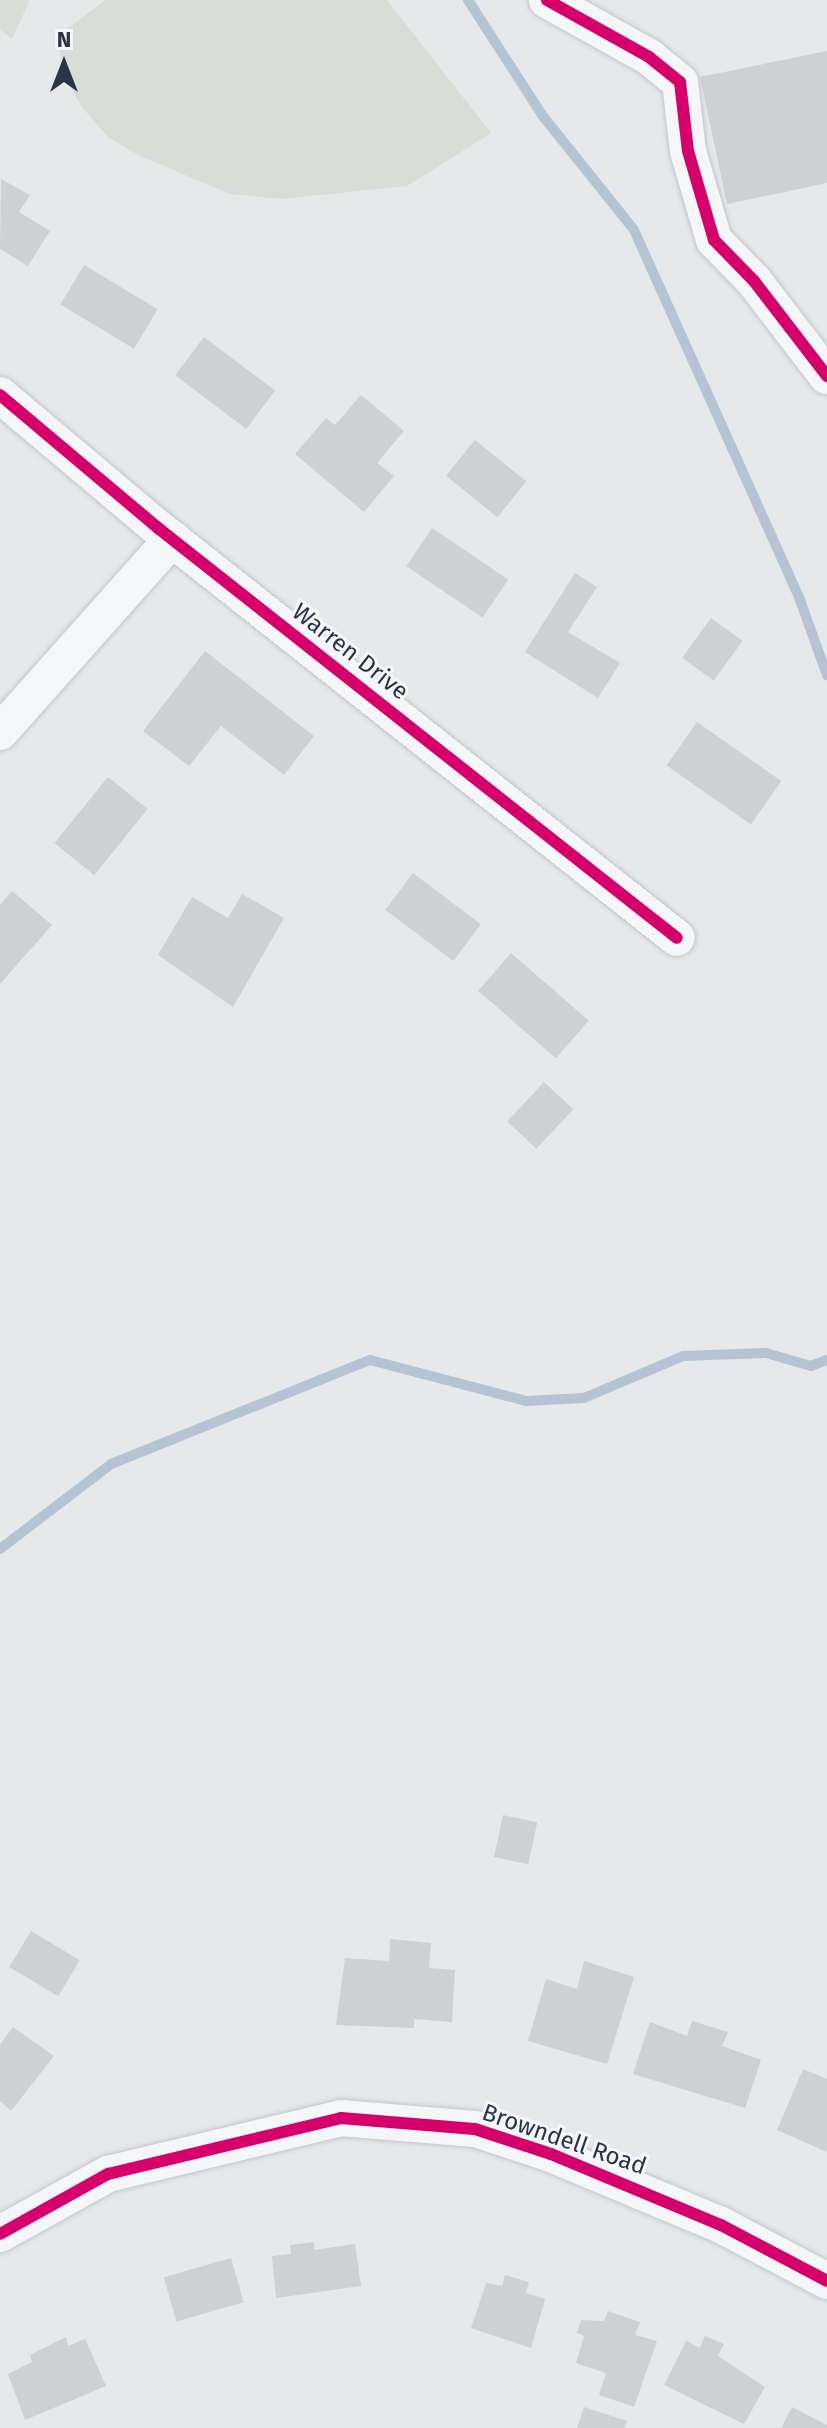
<!DOCTYPE html>
<style>
body{margin:0}
#map{position:relative;width:827px;height:2428px;overflow:hidden;background:#e6e8ea;font-family:"Fira Sans",sans-serif}
div>[style]{position:absolute}
.green>*{inset:0;background:#d6ded6}
.stream>*{height:10px;margin:-5px;padding:0 5px;transform-origin:5px;border-radius:5px;background:#b4c4d5}
.building>*{inset:0;background:#ced0d3;transform-origin:0 0}
.roads{filter:drop-shadow(0 0 2px #c4c6c8) drop-shadow(0 0 2px #c4c6c8)}
.minor>*{height:36px;margin:-18px;padding:0 18px;transform-origin:18px;border-radius:18px;background:#f5f6f7}
.cycleway>*{height:12px;margin:-6px;padding:0 6px;transform-origin:6px;border-radius:6px;background:#d6006c}
span{translate:-50% -50%;white-space:nowrap;text-align:center;line-height:1.15;-webkit-text-stroke:6px #f4f6f9;paint-order:stroke}
.street-label{font-size:24px;color:#2b3445}
.north{position:absolute;left:24px;top:24px;width:80px;height:80px;-webkit-text-stroke:6px #f4f6f9;paint-order:stroke;rotate:0deg;font-size:22px;font-weight:700;line-height:32px;text-align:center;color:#2b3445}
.north::after{content:'';display:block;margin:auto;width:28px;height:36px;background:#2b3445;clip-path:polygon(50% 0,100% 100%,50% 72%,0 100%)}
</style>
<div id="map">
<div class="green">
<i style="clip-path:polygon(0 0,30px 0,12px 39px,0 30px)"></i>
<i style="clip-path:polygon(106px 0,387px 0,491px 133px,407px 186px,281px 199px,230px 194px,138px 155px,108px 137px,82px 107px,64px 76px,57px 36px)"></i>
</div>
<div class="stream">
<i style="left:468px;top:0;width:137px;rotate:57.2deg"></i>
<i style="left:542px;top:115px;width:147px;rotate:51.3deg"></i>
<i style="left:634px;top:230px;width:406px;rotate:65.8deg"></i>
<i style="left:800px;top:600px;width:80px;rotate:70.2deg"></i>
<i style="left:0;top:1549px;width:140px;rotate:-37.4deg"></i>
<i style="left:111px;top:1464px;width:279px;rotate:-21.9deg"></i>
<i style="left:370px;top:1360px;width:161px;rotate:14.7deg"></i>
<i style="left:526px;top:1401px;width:58px;rotate:-3deg"></i>
<i style="left:584px;top:1398px;width:108px;rotate:-23deg"></i>
<i style="left:683px;top:1356px;width:83px;rotate:-2.1deg"></i>
<i style="left:766px;top:1353px;width:47px;rotate:16.1deg"></i>
<i style="left:811px;top:1366px;width:17px;rotate:-21deg"></i>
</div>
<div class="building">
<i style="clip-path:polygon(827px 51px,827px 183px,727px 204px,700px 77px)"></i>
<i style="clip-path:polygon(1px 179px,30px 195px,19px 212px,50px 231px,28px 266px,0 249px)"></i>
<i style="left:84px;top:265px;width:86px;height:46px;rotate:31deg"></i>
<i style="left:204px;top:337px;width:89px;height:48px;rotate:37deg"></i>
<i style="clip-path:polygon(361px 395px,404px 431px,377px 463px,394px 476px,364px 512px,295px 454px,326px 418px,335px 425px)"></i>
<i style="left:475px;top:440px;width:66px;height:46px;rotate:39deg"></i>
<i style="left:432px;top:528px;width:92px;height:46px;rotate:34deg"></i>
<i style="clip-path:polygon(575px 573px,597px 587px,568px 632px,620px 663px,598px 698px,525px 652px)"></i>
<i style="left:711px;top:618px;width:39px;height:49px;rotate:36deg"></i>
<i style="clip-path:polygon(205px 651px,314px 736px,284px 775px,221px 726px,189px 766px,143px 731px)"></i>
<i style="left:697px;top:722px;width:103px;height:53px;rotate:35deg"></i>
<i style="left:108px;top:777px;width:51px;height:85px;rotate:39deg"></i>
<i style="left:413px;top:873px;width:85px;height:46px;rotate:37deg"></i>
<i style="clip-path:polygon(12px 891px,52px 925px,0 984px,0 905px)"></i>
<i style="clip-path:polygon(242px 894px,284px 918px,233px 1007px,158px 955px,192px 897px,228px 918px)"></i>
<i style="left:511px;top:953px;width:103px;height:50px;rotate:41deg"></i>
<i style="left:544px;top:1082px;width:40px;height:54px;rotate:43deg"></i>
<i style="left:503px;top:1815px;width:35px;height:43px;rotate:12deg"></i>
<i style="left:31px;top:1931px;width:57px;height:42px;rotate:31deg"></i>
<i style="clip-path:polygon(390px 1939px,431px 1943px,429px 1968px,455px 1970px,452px 2022px,414px 2019px,414px 2028px,336px 2025px,345px 1958px,389px 1961px)"></i>
<i style="clip-path:polygon(584px 1961px,634px 1977px,607px 2064px,528px 2041px,546px 1979px,577px 1989px)"></i>
<i style="clip-path:polygon(692px 2021px,728px 2032px,722px 2046px,761px 2060px,745px 2108px,633px 2074px,650px 2022px,687px 2036px)"></i>
<i style="clip-path:polygon(13px 2027px,54px 2056px,11px 2111px,0 2101px,0 2044px)"></i>
<i style="clip-path:polygon(803px 2069px,827px 2079px,827px 2152px,777px 2130px)"></i>
<i style="clip-path:polygon(314px 2242px,314px 2250px,355px 2244px,361px 2286px,276px 2298px,272px 2256px,291px 2254px,290px 2245px)"></i>
<i style="left:231px;top:2258px;width:46px;height:70px;rotate:74deg"></i>
<i style="clip-path:polygon(505px 2275px,529px 2282px,526px 2293px,545px 2299px,531px 2348px,471px 2328px,486px 2283px,502px 2286px)"></i>
<i style="clip-path:polygon(608px 2311px,640px 2322px,635px 2335px,657px 2341px,634px 2407px,599px 2395px,606px 2373px,576px 2363px,584px 2336px,577px 2333px,581px 2320px,604px 2321px)"></i>
<i style="clip-path:polygon(705px 2336px,724px 2344px,718px 2356px,765px 2387px,744px 2424px,664px 2385px,686px 2341px,700px 2348px)"></i>
<i style="clip-path:polygon(66px 2337px,68px 2346px,85px 2339px,106px 2386px,25px 2420px,8px 2374px,32px 2362px,30px 2355px)"></i>
<i style="clip-path:polygon(584px 2407px,627px 2421px,624px 2428px,577px 2428px)"></i>
<i style="clip-path:polygon(792px 2407px,827px 2425px,827px 2428px,781px 2428px)"></i>
</div>
<div class="roads">
<div class="minor">
<i style="left:547px;top:0;width:117px;rotate:29.2deg"></i>
<i style="left:649px;top:57px;width:40px;rotate:39deg"></i>
<i style="left:680px;top:82px;width:69px;rotate:83.4deg"></i>
<i style="left:688px;top:151px;width:93px;rotate:73.7deg"></i>
<i style="left:714px;top:240px;width:57px;rotate:45.7deg"></i>
<i style="left:754px;top:281px;width:120px;rotate:52.5deg"></i>
<i style="left:0;top:395px;width:207px;rotate:40.1deg"></i>
<i style="left:158px;top:528px;width:661px;rotate:38.31deg"></i>
<i style="left:0;top:732px;width:259px;rotate:-48.3deg"></i>
<i style="left:0;top:2234px;width:124px;rotate:-29.1deg"></i>
<i style="left:108px;top:2174px;width:240px;rotate:-13.5deg"></i>
<i style="left:341px;top:2118px;width:134px;rotate:4.7deg"></i>
<i style="left:475px;top:2129px;width:80px;rotate:18.2deg"></i>
<i style="left:551px;top:2154px;width:184px;rotate:22.7deg"></i>
<i style="left:721px;top:2225px;width:120px;rotate:27.8deg"></i>
</div>
</div>
<div class="cycleway">
<i style="left:547px;top:0;width:117px;rotate:29.2deg"></i>
<i style="left:649px;top:57px;width:40px;rotate:39deg"></i>
<i style="left:680px;top:82px;width:69px;rotate:83.4deg"></i>
<i style="left:688px;top:151px;width:93px;rotate:73.7deg"></i>
<i style="left:714px;top:240px;width:57px;rotate:45.7deg"></i>
<i style="left:754px;top:281px;width:120px;rotate:52.5deg"></i>
<i style="left:0;top:395px;width:207px;rotate:40.1deg"></i>
<i style="left:158px;top:528px;width:661px;rotate:38.31deg"></i>
<i style="left:0;top:2234px;width:124px;rotate:-29.1deg"></i>
<i style="left:108px;top:2174px;width:240px;rotate:-13.5deg"></i>
<i style="left:341px;top:2118px;width:134px;rotate:4.7deg"></i>
<i style="left:475px;top:2129px;width:80px;rotate:18.2deg"></i>
<i style="left:551px;top:2154px;width:184px;rotate:22.7deg"></i>
<i style="left:721px;top:2225px;width:120px;rotate:27.8deg"></i>
</div>
<div class="street-label">
<span style="left:350px;top:652px;rotate:38deg">Warren Drive</span>
<span style="left:564px;top:2140px;rotate:19deg">Browndell Road</span>
</div>
<div class="north">N</div>
</div>
